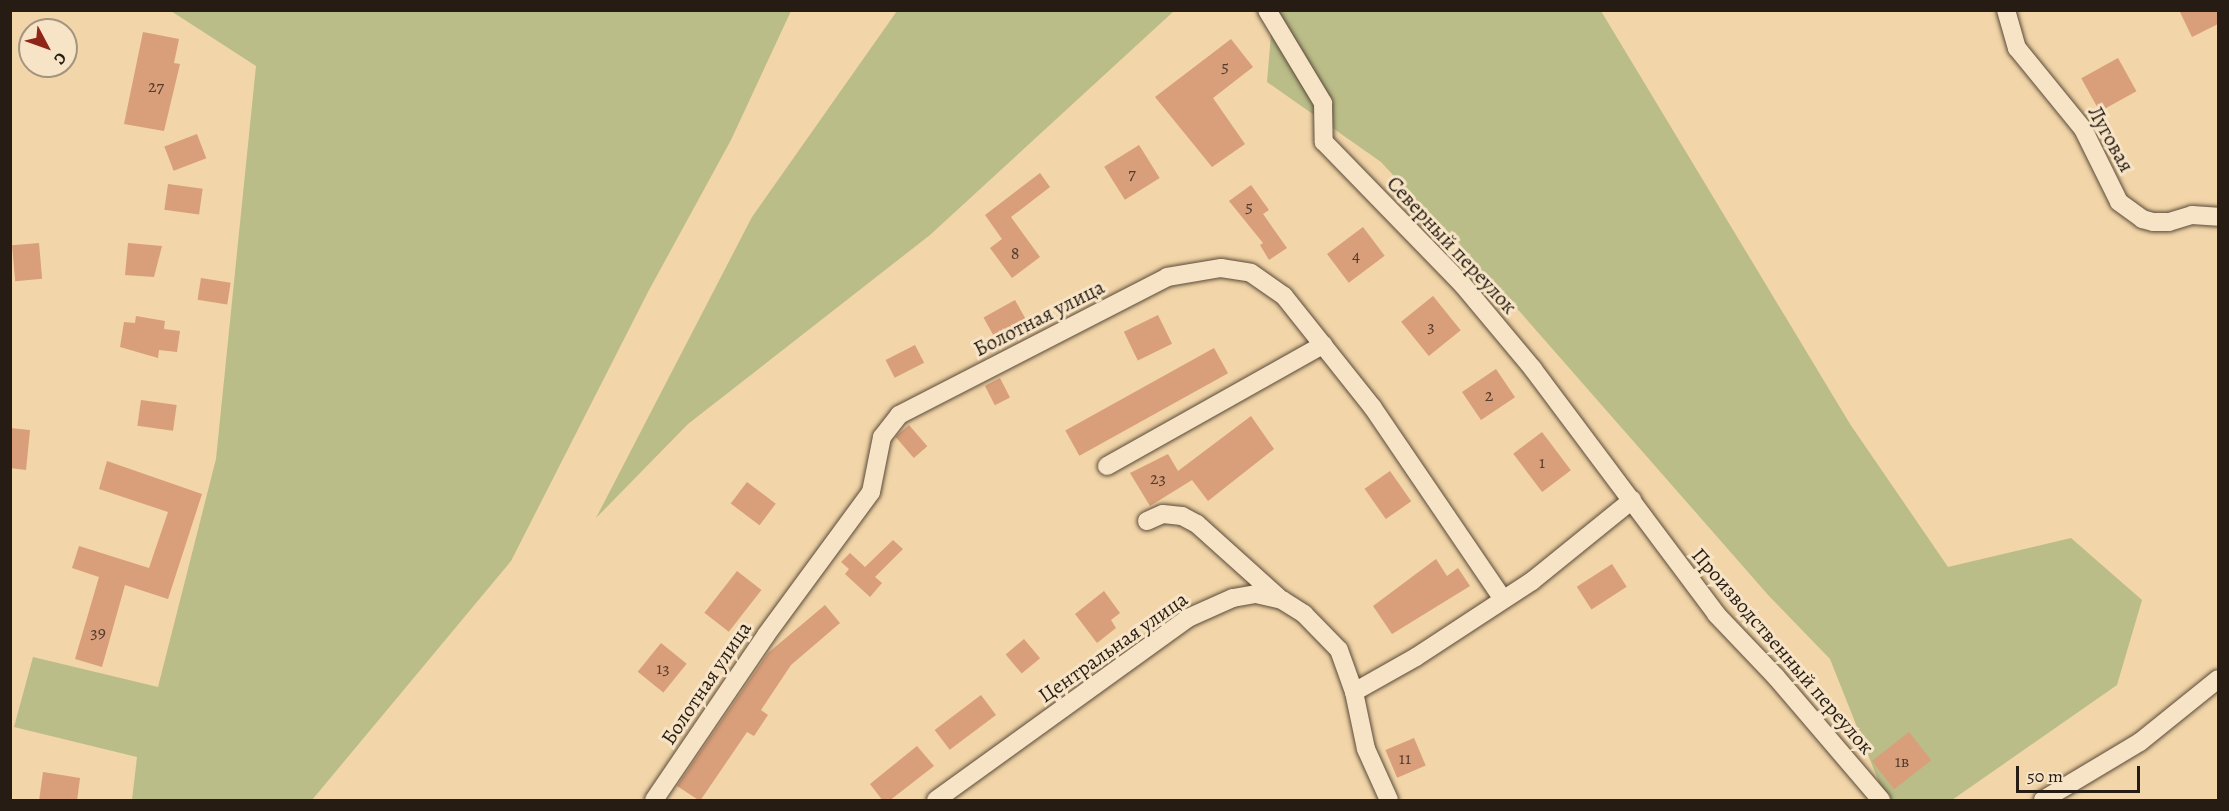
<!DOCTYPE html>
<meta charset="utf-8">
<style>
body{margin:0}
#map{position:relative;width:2229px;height:811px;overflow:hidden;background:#f2d5a8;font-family:Alegreya,serif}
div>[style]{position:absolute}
.green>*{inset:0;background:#babd88}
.building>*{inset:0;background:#d99e7a;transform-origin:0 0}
.roads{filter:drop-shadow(0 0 2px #594a39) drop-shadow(0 0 2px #594a39)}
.minor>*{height:18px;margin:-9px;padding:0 9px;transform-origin:9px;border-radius:9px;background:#f7e4c6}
span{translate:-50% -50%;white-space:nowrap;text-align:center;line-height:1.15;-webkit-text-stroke:6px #f7e4c6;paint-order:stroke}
.number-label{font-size:18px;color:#533c2e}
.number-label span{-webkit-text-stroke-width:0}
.street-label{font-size:21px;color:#261c14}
.frame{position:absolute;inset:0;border:12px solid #261c14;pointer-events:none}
.north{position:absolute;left:18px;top:18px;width:60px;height:60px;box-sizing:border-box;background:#f7e4c6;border:2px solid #a3947f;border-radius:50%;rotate:131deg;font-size:16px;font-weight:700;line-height:24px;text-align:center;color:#261c14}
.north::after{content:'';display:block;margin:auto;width:21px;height:27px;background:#8f2418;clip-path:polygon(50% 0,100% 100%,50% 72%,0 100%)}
.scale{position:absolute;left:2016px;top:766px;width:124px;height:27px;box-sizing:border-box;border:3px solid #261c14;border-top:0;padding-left:8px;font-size:18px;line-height:21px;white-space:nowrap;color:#261c14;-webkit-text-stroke:4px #f7e4c6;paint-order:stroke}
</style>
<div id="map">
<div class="green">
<i style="clip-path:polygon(171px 11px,791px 11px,731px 140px,648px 292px,511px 561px,312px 800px,132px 800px,137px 757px,14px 727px,33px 657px,158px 687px,216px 459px,256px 66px)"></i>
<i style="clip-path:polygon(897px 11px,1174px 11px,930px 235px,688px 424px,596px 518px,752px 217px)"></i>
<i style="clip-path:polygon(1273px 11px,1601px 11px,1850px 424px,1948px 567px,2071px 538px,2142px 600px,2117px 685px,1952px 800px,1886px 800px,1830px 659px,1769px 596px,1521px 313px,1381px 162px,1267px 82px)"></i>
</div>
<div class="building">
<i style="clip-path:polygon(2179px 10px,2218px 10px,2218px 24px,2192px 37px)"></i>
<i style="clip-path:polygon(143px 32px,179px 39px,174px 63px,180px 64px,164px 131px,124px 124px)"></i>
<i style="clip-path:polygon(1231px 39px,1253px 67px,1213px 98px,1245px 144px,1212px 167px,1155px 97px)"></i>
<i style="left:2118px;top:58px;width:38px;height:42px;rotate:61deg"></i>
<i style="left:197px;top:134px;width:26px;height:35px;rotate:69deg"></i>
<i style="left:1139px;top:145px;width:39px;height:41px;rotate:58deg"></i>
<i style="clip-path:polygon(1040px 173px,1050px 187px,1011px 217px,1040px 257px,1012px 278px,990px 248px,1002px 239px,985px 215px)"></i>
<i style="left:168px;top:184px;width:35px;height:26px;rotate:8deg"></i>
<i style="clip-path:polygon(1251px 185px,1269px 210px,1263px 214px,1287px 248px,1269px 260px,1260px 245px,1263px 243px,1229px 201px)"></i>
<i style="left:1363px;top:227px;width:36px;height:45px;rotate:53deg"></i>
<i style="left:39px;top:243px;width:36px;height:27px;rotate:85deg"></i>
<i style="clip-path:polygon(128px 243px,162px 246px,154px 277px,125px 275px)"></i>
<i style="left:201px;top:278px;width:30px;height:22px;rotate:9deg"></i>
<i style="left:1433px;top:296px;width:44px;height:41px;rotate:51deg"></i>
<i style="left:1015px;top:300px;width:25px;height:36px;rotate:61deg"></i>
<i style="left:1158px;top:315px;width:32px;height:38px;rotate:64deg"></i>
<i style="clip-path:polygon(136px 316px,165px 321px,164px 329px,180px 331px,177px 352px,159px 350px,158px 358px,120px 347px,124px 322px,135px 323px)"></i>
<i style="left:915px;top:345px;width:20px;height:33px;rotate:63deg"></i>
<i style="left:1214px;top:348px;width:29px;height:170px;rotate:61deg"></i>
<i style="left:1496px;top:369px;width:34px;height:41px;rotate:56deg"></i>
<i style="left:1000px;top:378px;width:22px;height:17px;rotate:63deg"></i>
<i style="left:141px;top:400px;width:36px;height:26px;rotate:8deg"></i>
<i style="clip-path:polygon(1251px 416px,1274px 449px,1208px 501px,1192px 480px,1150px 506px,1130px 473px,1168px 454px,1178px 471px)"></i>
<i style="left:909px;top:425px;width:28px;height:18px;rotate:49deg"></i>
<i style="clip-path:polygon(10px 428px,30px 430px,26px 470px,10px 468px)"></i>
<i style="left:1542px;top:432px;width:48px;height:36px;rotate:53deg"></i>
<i style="clip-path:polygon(107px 461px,202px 494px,168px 599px,125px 585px,102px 667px,75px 659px,99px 577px,72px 568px,79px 546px,149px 568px,168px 512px,99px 489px)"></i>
<i style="left:1390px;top:471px;width:37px;height:31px;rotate:55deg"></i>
<i style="left:747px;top:482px;width:36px;height:27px;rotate:37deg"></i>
<i style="clip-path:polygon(893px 540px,903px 549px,875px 577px,882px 583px,870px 597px,845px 574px,849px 569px,841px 562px,850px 553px,865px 567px)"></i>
<i style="clip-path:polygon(1436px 559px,1447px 576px,1458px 568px,1470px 586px,1392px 634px,1373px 606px)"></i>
<i style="left:1612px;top:564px;width:27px;height:42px;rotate:57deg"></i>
<i style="left:737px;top:571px;width:31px;height:53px;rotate:38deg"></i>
<i style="clip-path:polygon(1104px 591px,1120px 613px,1111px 620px,1116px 628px,1097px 643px,1075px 614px)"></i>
<i style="clip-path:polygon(825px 605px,840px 623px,791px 665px,761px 710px,768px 715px,754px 736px,747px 732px,700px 801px,677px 786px,768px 653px)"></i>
<i style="left:1024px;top:639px;width:25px;height:24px;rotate:50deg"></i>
<i style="left:661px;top:643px;width:33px;height:37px;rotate:39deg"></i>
<i style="left:981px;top:695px;width:25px;height:58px;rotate:53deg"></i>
<i style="left:1909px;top:732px;width:36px;height:47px;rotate:52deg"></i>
<i style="left:1414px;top:738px;width:30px;height:31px;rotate:67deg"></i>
<i style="clip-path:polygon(917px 746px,934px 766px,889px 801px,883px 801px,870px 784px)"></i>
<i style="clip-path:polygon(43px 772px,80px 778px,77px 801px,39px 801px)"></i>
</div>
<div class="roads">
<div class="minor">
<i style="left:1267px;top:10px;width:109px;rotate:58.9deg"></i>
<i style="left:1323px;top:103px;width:39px;rotate:89deg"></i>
<i style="left:1324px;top:142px;width:198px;rotate:45.8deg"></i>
<i style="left:1462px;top:284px;width:111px;rotate:50.1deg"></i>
<i style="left:1533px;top:369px;width:306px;rotate:53.2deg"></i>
<i style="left:1716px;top:614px;width:87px;rotate:46.4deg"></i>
<i style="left:1776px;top:677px;width:162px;rotate:49.5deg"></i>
<i style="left:2006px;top:10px;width:40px;rotate:74deg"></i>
<i style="left:2017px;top:48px;width:104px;rotate:50.8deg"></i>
<i style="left:2083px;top:129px;width:81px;rotate:63.7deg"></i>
<i style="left:2119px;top:202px;width:29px;rotate:36deg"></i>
<i style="left:2142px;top:219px;width:11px;rotate:15deg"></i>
<i style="left:2153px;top:222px;width:16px"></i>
<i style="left:2169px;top:222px;width:24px;rotate:-17deg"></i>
<i style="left:2192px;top:215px;width:26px;rotate:4deg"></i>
<i style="left:1107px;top:466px;width:248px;rotate:-29.3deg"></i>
<i style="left:1147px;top:521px;width:17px;rotate:-24deg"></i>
<i style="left:1163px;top:514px;width:19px;rotate:6deg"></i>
<i style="left:1182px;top:516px;width:17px;rotate:28deg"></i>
<i style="left:1197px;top:524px;width:109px;rotate:42deg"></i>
<i style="left:1354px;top:692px;width:71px;rotate:-29.4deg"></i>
<i style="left:1416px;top:657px;width:139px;rotate:-33.2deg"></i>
<i style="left:1532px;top:581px;width:129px;rotate:-39deg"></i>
<i style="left:654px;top:800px;width:199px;rotate:-55.8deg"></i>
<i style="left:766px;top:635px;width:177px;rotate:-53.7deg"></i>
<i style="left:871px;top:492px;width:56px;rotate:-78.7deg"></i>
<i style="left:882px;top:437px;width:28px;rotate:-52deg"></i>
<i style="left:899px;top:415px;width:301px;rotate:-27.2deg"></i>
<i style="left:1167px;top:277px;width:55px;rotate:-9.5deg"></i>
<i style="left:1221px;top:268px;width:30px;rotate:9deg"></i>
<i style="left:1251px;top:273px;width:40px;rotate:34.9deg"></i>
<i style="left:1284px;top:296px;width:143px;rotate:51.5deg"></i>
<i style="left:1373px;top:408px;width:230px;rotate:55.8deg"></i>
<i style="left:936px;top:800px;width:311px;rotate:-35.8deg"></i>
<i style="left:1188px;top:618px;width:49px;rotate:-24deg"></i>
<i style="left:1233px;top:598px;width:23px;rotate:-10deg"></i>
<i style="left:1256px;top:594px;width:27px;rotate:13deg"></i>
<i style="left:1282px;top:600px;width:26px;rotate:32deg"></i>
<i style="left:1304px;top:614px;width:50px;rotate:45.8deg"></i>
<i style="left:1339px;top:650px;width:45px;rotate:70.3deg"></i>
<i style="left:1354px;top:692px;width:58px;rotate:78.1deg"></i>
<i style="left:1366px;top:749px;width:56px;rotate:65.7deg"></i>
<i style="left:2043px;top:800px;width:113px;rotate:-30.9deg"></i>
<i style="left:2140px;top:742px;width:100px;rotate:-38.9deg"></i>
</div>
</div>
<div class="number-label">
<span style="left:1225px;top:66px">5</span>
<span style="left:156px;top:86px">27</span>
<span style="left:1132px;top:173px">7</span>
<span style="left:1249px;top:206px">5</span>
<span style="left:1015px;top:253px">8</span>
<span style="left:1356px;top:255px">4</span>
<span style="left:1431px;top:326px">3</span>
<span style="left:1489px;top:395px">2</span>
<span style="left:1542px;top:462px">1</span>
<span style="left:1158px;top:478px">23</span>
<span style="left:98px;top:632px">39</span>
<span style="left:663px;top:668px">13</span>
<span style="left:1405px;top:758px">11</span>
<span style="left:1902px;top:761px">1в</span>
</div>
<div class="street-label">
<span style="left:2111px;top:139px;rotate:61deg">Луговая</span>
<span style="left:1452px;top:245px;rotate:47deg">Северный переулок</span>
<span style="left:1039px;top:318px;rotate:-27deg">Болотная улица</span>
<span style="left:1113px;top:647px;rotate:-35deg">Центральная улица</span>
<span style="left:1783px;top:651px;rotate:49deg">Производственный переулок</span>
<span style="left:706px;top:683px;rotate:-56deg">Болотная улица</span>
</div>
<div class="frame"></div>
<div class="north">С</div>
<div class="scale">50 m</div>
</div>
